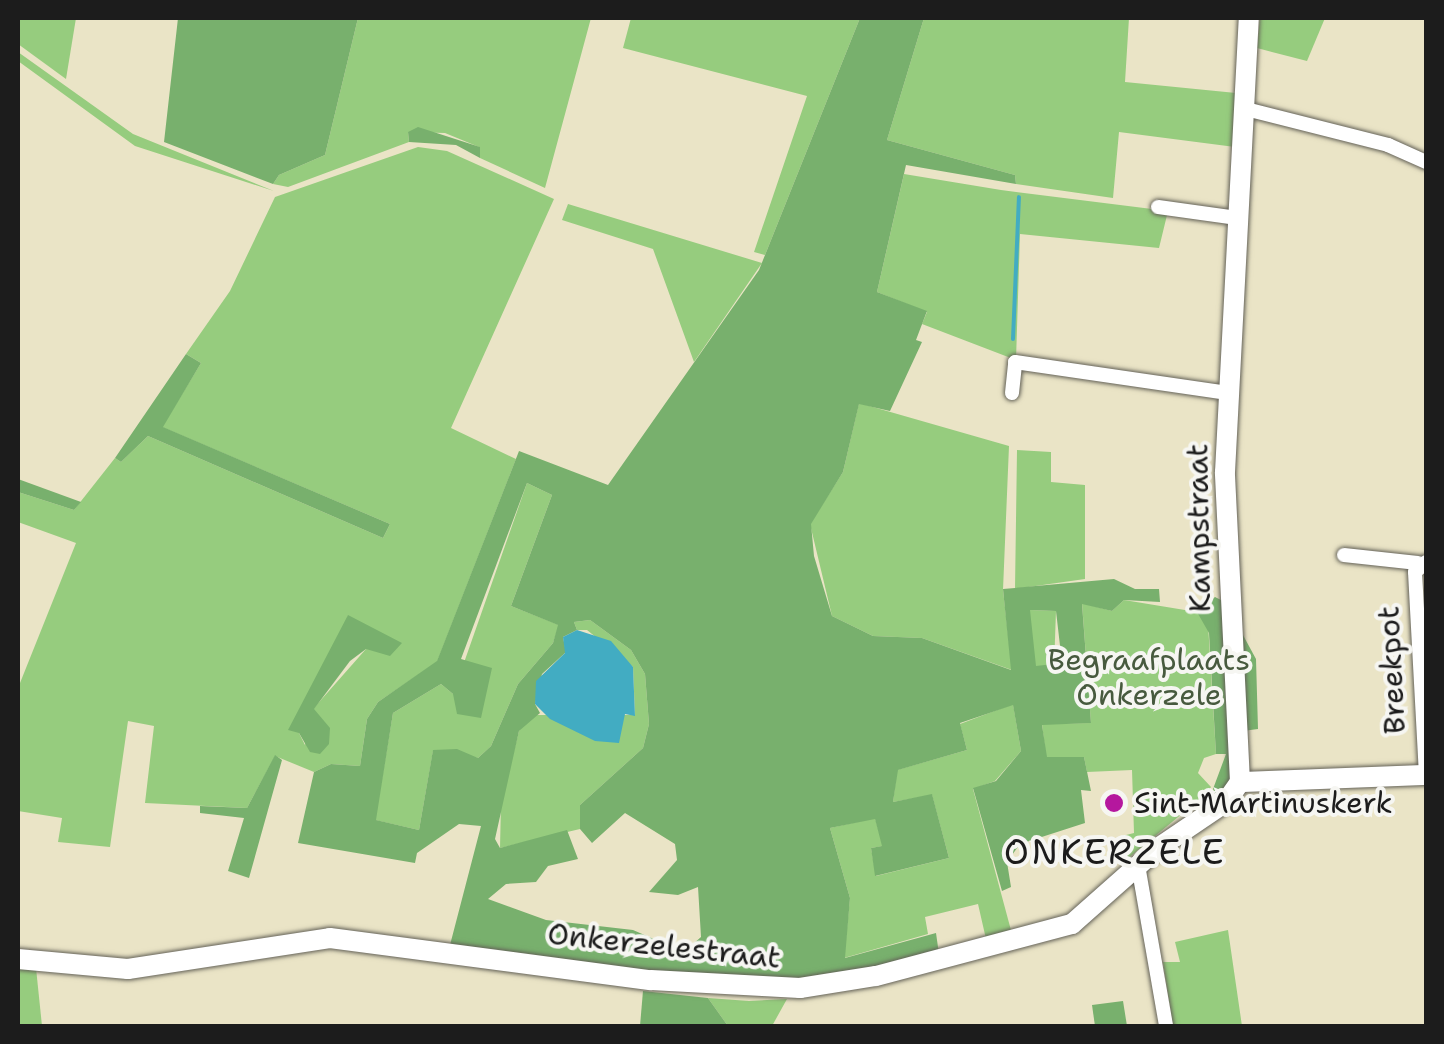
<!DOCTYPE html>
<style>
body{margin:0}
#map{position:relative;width:1444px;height:1044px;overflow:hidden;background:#eae4c6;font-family:"Shantell Sans",sans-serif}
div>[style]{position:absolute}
.green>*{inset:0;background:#96cc7e;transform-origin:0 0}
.forest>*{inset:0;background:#78b06d}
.water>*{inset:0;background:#42acc2}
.stream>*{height:4px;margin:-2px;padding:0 2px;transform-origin:2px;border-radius:2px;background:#42acc2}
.roads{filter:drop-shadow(0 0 2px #646258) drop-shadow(0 0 2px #646258)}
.street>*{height:14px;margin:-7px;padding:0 7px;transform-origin:7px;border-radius:7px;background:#fff}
.secondary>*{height:20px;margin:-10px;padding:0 10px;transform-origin:10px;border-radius:10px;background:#fff}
.dots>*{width:28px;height:28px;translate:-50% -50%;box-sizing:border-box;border:5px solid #f6f6f2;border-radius:50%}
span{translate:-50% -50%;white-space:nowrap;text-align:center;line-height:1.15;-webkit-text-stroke:8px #f6f6f2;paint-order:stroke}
.street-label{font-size:30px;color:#1c1c1c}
.park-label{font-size:30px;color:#475a3e}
.poi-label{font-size:30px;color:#1c1c1c}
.left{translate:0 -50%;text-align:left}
.quarter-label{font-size:35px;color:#1c1c1c;letter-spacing:2.5px}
.frame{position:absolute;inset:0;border:20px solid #1c1c1c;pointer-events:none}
</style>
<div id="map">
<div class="green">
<i style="clip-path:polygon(18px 18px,76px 18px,66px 79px,18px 44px)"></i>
<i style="clip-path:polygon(358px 18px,591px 18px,545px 188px,480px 158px,479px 147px,445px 133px,408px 132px,409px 142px,288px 187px,273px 184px,279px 175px,325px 155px)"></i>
<i style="clip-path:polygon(631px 18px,860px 18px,765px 255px,754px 252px,807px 96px,623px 48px)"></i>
<i style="clip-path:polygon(924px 18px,1129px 18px,1125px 82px,1236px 93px,1235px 147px,1119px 132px,1113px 198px,1016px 184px,1015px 175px,887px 140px)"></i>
<i style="clip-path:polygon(1260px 18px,1325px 18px,1307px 61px,1257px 48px)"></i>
<i style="clip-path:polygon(18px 52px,133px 134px,274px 191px,135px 146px,18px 61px)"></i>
<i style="clip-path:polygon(evenodd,418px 147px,447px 151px,554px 199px,451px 428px,516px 459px,437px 662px,378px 702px,367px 719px,360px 766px,331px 764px,314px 772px,275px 756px,247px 808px,145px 803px,154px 726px,128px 721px,110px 847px,58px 842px,62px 818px,18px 811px,18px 688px,76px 543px,18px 522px,18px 492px,74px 510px,115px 458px,121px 462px,148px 436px,383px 538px,390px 524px,162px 427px,201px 363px,186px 354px,230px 291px,275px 197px,418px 147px,348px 616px,366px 649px,313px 709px,305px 745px,299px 733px,348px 616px)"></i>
<i style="clip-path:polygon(904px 174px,1001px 190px,1168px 211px,1159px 248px,1020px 234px,1016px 360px,922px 324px,927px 312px,877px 292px)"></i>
<i style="clip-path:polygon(568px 204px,762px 263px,694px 362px,653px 249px,562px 220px)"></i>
<i style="clip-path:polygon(859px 403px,1009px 446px,1003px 590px,1012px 670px,922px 638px,873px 636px,832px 616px,810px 524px,843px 472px)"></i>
<i style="clip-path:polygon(1017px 450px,1051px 452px,1051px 482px,1085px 485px,1085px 579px,1015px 589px)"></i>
<i style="clip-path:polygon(527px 483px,552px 495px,511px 606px,559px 625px,553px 643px,518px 684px,491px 746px,478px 758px,433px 751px,419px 830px,375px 820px,393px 713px,441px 684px,453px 694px)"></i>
<i style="clip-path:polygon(1124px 600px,1197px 612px,1208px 624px,1216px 754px,1204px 758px,1198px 773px,1211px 787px,1206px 794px,1126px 860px,1122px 836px,1134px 833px,1132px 770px,1087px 772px,1084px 757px,1046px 757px,1042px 724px,1091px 723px,1082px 603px,1112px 611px)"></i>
<i style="left:1030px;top:610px;width:26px;height:56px;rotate:2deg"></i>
<i style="clip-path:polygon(590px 620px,631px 650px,645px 674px,649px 724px,643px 748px,580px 805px,580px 829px,500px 848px,501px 802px,519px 731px,530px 715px,635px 715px,633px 667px,587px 630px,577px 630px,574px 622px)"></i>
<i style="clip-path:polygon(1013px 704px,1021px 751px,995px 781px,973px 789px,1012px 934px,986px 939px,978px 904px,925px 917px,928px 934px,844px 958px,850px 898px,830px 828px,875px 818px,883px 846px,871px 848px,876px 876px,949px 858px,932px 795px,893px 802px,897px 770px,967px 750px,960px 724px)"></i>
<i style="clip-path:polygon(1228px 930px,1242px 1026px,1173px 1026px,1163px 962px,1180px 962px,1175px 942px)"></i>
<i style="clip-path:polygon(18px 965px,36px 968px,42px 1026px,20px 1026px)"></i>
<i style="clip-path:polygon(708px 998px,749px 1001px,787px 999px,772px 1026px,728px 1026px)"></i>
</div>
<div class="forest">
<i style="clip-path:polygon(178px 18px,358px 18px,325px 155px,279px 175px,273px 184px,164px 142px)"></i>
<i style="clip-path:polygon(evenodd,860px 18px,924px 18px,887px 140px,1015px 175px,1016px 184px,906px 165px,877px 292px,927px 311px,916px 340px,922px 342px,890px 411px,859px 404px,843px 472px,811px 524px,814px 556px,832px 616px,873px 636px,922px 638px,1011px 670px,1003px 589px,1114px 579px,1135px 589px,1159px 589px,1160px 602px,1124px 600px,1112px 611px,1082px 604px,1091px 723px,1042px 725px,1047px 757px,1084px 757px,1091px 791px,1081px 790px,1085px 823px,1020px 844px,1007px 862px,1011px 887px,1002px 891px,973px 788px,996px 781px,1021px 751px,1013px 705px,960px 723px,967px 750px,898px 770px,893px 802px,932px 794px,949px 858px,875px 876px,871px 848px,882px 846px,875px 819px,830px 828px,850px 898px,845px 958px,936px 933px,939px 954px,773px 989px,450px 945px,481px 826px,459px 824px,417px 853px,415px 863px,298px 843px,314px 772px,331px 764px,360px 766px,367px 719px,378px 702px,437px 661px,519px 451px,608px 485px,759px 270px,860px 18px,527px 483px,552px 495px,511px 606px,558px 625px,553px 643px,518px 684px,491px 746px,478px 758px,457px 749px,433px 750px,419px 830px,376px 820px,393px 713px,441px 684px,453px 694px,457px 714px,481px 718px,492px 668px,461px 659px,527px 483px,860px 18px,1030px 610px,1056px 611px,1062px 663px,1036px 666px,1030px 610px,860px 18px,590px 620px,631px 650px,645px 674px,649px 724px,643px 748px,580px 805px,580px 829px,592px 843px,625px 813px,675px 844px,677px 860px,649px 892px,678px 895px,698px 887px,701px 937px,684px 952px,633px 930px,546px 920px,488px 899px,506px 884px,536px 882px,548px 866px,578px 859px,567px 830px,500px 848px,495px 839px,519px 731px,540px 713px,535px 704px,542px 674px,566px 652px,563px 637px,577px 630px,574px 622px,590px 620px)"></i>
<i style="clip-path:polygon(418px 127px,480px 147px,480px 158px,456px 145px,409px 142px,408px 132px)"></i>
<i style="clip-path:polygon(186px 354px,201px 363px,163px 427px,390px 524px,383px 538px,148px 436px,121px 462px,115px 458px)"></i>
<i style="clip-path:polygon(18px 479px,81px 502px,74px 510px,18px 492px)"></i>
<i style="clip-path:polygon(1215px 597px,1225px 602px,1256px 659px,1258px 729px,1243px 731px,1245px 780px,1217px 797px,1213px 789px,1226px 754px,1216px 754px,1209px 633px,1197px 612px)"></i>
<i style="clip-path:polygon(348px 615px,402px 643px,390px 656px,366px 649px,350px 661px,314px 709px,330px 728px,329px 744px,320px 754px,310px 752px,299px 733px,288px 730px)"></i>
<i style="clip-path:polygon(275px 755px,282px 760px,249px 878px,228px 871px,244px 818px,200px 813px,200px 806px,247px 808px)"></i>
<i style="clip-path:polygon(643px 991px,708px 998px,728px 1026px,640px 1026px)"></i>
<i style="clip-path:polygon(1123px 1001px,1127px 1026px,1095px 1026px,1092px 1005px)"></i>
</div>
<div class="water">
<i style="clip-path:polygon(577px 630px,611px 641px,633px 667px,635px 716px,625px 714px,619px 743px,595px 741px,550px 719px,535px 704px,536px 681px,565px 653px,563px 637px)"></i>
</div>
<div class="stream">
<i style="left:1013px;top:339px;width:142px;rotate:-87.6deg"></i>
</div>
<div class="roads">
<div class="street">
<i style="left:1242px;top:108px;width:151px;rotate:14.2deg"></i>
<i style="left:1388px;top:145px;width:42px;rotate:24.1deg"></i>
<i style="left:1158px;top:207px;width:80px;rotate:7.9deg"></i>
<i style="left:1012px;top:393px;width:31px;rotate:-84deg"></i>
<i style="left:1015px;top:362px;width:215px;rotate:8.3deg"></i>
<i style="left:1344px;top:555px;width:74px;rotate:6.2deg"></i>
<i style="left:1426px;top:775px;width:203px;rotate:-93.1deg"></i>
<i style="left:1415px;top:572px;width:15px;rotate:-42deg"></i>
<i style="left:1138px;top:865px;width:163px;rotate:80.1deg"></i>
</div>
<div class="secondary">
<i style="left:1240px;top:782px;width:310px;rotate:-92.8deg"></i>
<i style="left:1225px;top:472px;width:455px;rotate:-87deg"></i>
<i style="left:1240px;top:782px;width:186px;rotate:-2.2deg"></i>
<i style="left:18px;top:959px;width:110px;rotate:5.2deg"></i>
<i style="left:128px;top:969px;width:204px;rotate:-8.7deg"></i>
<i style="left:330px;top:938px;width:324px;rotate:7.5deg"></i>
<i style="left:651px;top:980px;width:149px;rotate:3.1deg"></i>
<i style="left:800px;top:988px;width:77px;rotate:-9deg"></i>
<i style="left:876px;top:976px;width:203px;rotate:-14.9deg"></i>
<i style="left:1072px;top:924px;width:115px;rotate:-41.5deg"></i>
<i style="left:1158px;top:848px;width:82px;rotate:-34.1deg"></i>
<i style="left:1226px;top:802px;width:24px;rotate:-55deg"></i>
</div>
</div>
<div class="dots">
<i style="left:1114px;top:803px;background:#b5179e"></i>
</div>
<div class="street-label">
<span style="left:1199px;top:528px;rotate:-91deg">Kampstraat</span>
<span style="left:1392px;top:670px;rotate:-93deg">Breekpot</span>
<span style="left:664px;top:946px;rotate:6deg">Onkerzelestraat</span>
</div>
<div class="park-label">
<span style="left:1149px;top:677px">Begraafplaats<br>Onkerzele</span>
</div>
<div class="poi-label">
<span class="left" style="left:1134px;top:803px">Sint-Martinuskerk</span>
</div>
<div class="quarter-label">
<span style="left:1115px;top:852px">ONKERZELE</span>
</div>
<div class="frame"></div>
</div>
